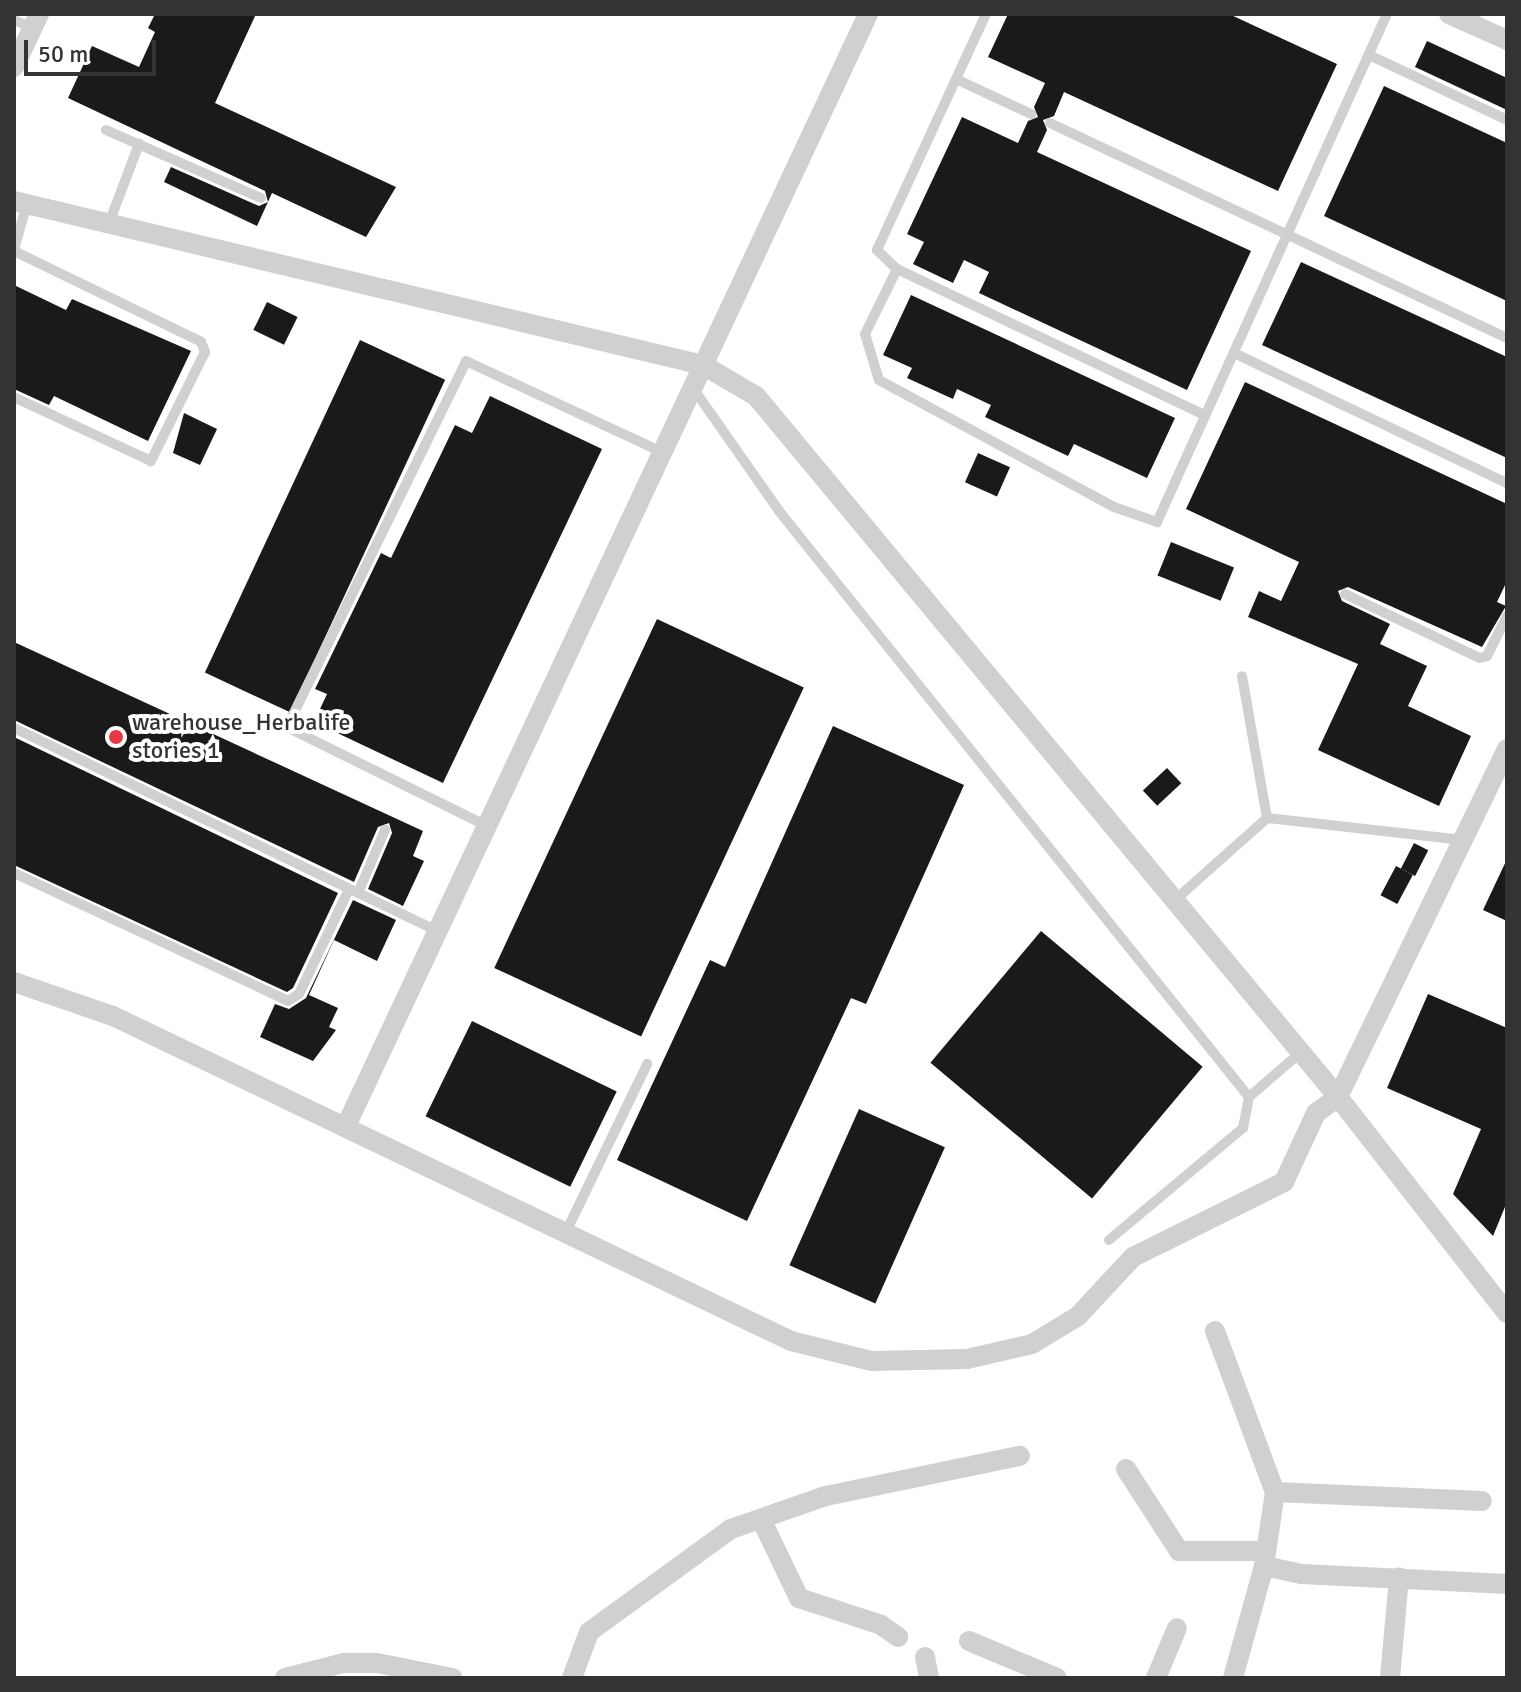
<!DOCTYPE html>
<style>
body{margin:0}
#map{position:relative;width:1521px;height:1692px;overflow:hidden;background:#fff;font-family:Signika,sans-serif}
div>[style]{position:absolute}
.building>*{inset:0;background:#1a1a1a;transform-origin:0 0}
.lane>*{height:10px;margin:-5px;padding:0 5px;transform-origin:5px;border-radius:5px;background:#d0d0d0}
.street>*{height:20px;margin:-10px;padding:0 10px;transform-origin:10px;border-radius:10px;background:#d0d0d0}
.dots>*{width:22px;height:22px;translate:-50% -50%;box-sizing:border-box;border:4px solid #fff;border-radius:50%}
span{translate:-50% -50%;white-space:nowrap;text-align:center;line-height:1.15;-webkit-text-stroke:8px #fff;paint-order:stroke}
.poi-label{font-size:24px;color:#333}
.left{translate:0 -50%;text-align:left}
.frame{position:absolute;inset:0;border:16px solid #333;pointer-events:none}
.scale{position:absolute;left:24px;top:40px;width:132px;height:36px;box-sizing:border-box;border:4px solid #333;border-top:0;padding-left:10px;font-size:24px;line-height:28px;white-space:nowrap;color:#333;-webkit-text-stroke:6px #fff;paint-order:stroke}
</style>
<div id="map">
<div class="building">
<i style="clip-path:polygon(155px 14px,256px 14px,215px 103px,396px 187px,366px 237px,272px 193px,257px 226px,164px 182px,171px 167px,259px 206px,268px 202px,265px 191px,68px 98px,92px 46px,139px 67px,155px 32px,148px 28px)"></i>
<i style="clip-path:polygon(1008px 14px,1229px 14px,1337px 64px,1278px 191px,1064px 92px,1054px 116px,1043px 120px,1047px 130px,1037px 152px,1251px 251px,1187px 390px,979px 293px,989px 272px,964px 260px,953px 283px,913px 264px,924px 242px,907px 234px,962px 117px,1018px 143px,1028px 121px,1038px 117px,1034px 107px,1045px 83px,988px 57px)"></i>
<i style="clip-path:polygon(1427px 41px,1507px 78px,1507px 110px,1415px 67px)"></i>
<i style="clip-path:polygon(1384px 86px,1507px 143px,1507px 301px,1324px 216px)"></i>
<i style="clip-path:polygon(1301px 262px,1507px 357px,1507px 458px,1262px 345px)"></i>
<i style="clip-path:polygon(14px 285px,66px 310px,72px 299px,191px 351px,148px 441px,54px 396px,49px 405px,14px 389px)"></i>
<i style="clip-path:polygon(911px 295px,1175px 418px,1147px 478px,1074px 444px,1068px 456px,985px 417px,991px 405px,957px 389px,953px 399px,907px 378px,912px 368px,883px 355px)"></i>
<i style="left:267px;top:302px;width:34px;height:31px;rotate:26deg"></i>
<i style="left:360px;top:340px;width:94px;height:367px;rotate:25deg"></i>
<i style="clip-path:polygon(1245px 382px,1507px 504px,1507px 581px,1497px 602px,1506px 606px,1482px 647px,1348px 587px,1338px 591px,1342px 601px,1390px 624px,1380px 644px,1427px 666px,1408px 706px,1471px 736px,1439px 806px,1318px 750px,1358px 664px,1248px 617px,1259px 591px,1281px 601px,1299px 562px,1186px 509px)"></i>
<i style="clip-path:polygon(490px 396px,602px 449px,443px 783px,314px 722px,327px 694px,315px 689px,381px 553px,391px 558px,455px 425px,472px 433px)"></i>
<i style="clip-path:polygon(184px 413px,217px 429px,200px 465px,173px 453px)"></i>
<i style="left:978px;top:453px;width:35px;height:32px;rotate:24deg"></i>
<i style="left:1171px;top:542px;width:68px;height:36px;rotate:22deg"></i>
<i style="left:657px;top:619px;width:162px;height:385px;rotate:25deg"></i>
<i style="clip-path:polygon(14px 642px,423px 831px,413px 856px,424px 861px,403px 906px,368px 889px,392px 833px,389px 823px,378px 827px,354px 882px,14px 720px)"></i>
<i style="clip-path:polygon(833px 726px,964px 785px,866px 1004px,851px 998px,747px 1221px,617px 1160px,710px 960px,725px 967px)"></i>
<i style="clip-path:polygon(14px 737px,338px 893px,293px 988px,287px 992px,14px 865px)"></i>
<i style="left:1167px;top:768px;width:21px;height:33px;rotate:47deg"></i>
<i style="left:1414px;top:843px;width:16px;height:29px;rotate:27deg"></i>
<i style="clip-path:polygon(1507px 859px,1507px 921px,1483px 910px)"></i>
<i style="left:1396px;top:866px;width:19px;height:33px;rotate:28deg"></i>
<i style="clip-path:polygon(353px 900px,396px 920px,377px 961px,334px 940px,309px 995px,338px 1008px,329px 1027px,336px 1030px,313px 1061px,260px 1037px,275px 1004px,289px 1009px,306px 998px)"></i>
<i style="left:1041px;top:931px;width:211px;height:172px;rotate:40deg"></i>
<i style="clip-path:polygon(1428px 994px,1507px 1028px,1507px 1202px,1493px 1236px,1453px 1194px,1481px 1129px,1387px 1088px)"></i>
<i style="left:472px;top:1021px;width:161px;height:106px;rotate:26deg"></i>
<i style="left:859px;top:1109px;width:94px;height:171px;rotate:24deg"></i>
</div>
<div class="lane">
<i style="left:986px;top:14px;width:260px;rotate:114.8deg"></i>
<i style="left:877px;top:250px;width:28px;rotate:44deg"></i>
<i style="left:897px;top:269px;width:72px;rotate:116.2deg"></i>
<i style="left:865px;top:334px;width:48px;rotate:73.1deg"></i>
<i style="left:879px;top:380px;width:267px;rotate:28.4deg"></i>
<i style="left:1114px;top:507px;width:46px;rotate:19.2deg"></i>
<i style="left:1157px;top:522px;width:558px;rotate:-65.64deg"></i>
<i style="left:14px;top:20px;width:20px;rotate:24deg"></i>
<i style="left:1369px;top:55px;width:153px;rotate:25.2deg"></i>
<i style="left:956px;top:79px;width:83px;rotate:25deg"></i>
<i style="left:1050px;top:123px;width:505px;rotate:25.2deg"></i>
<i style="left:106px;top:130px;width:169px;rotate:23.7deg"></i>
<i style="left:109px;top:223px;width:85px;rotate:-69.2deg"></i>
<i style="left:14px;top:249px;width:47px;rotate:-73.9deg"></i>
<i style="left:14px;top:251px;width:208px;rotate:25.9deg"></i>
<i style="left:201px;top:342px;width:11px;rotate:68deg"></i>
<i style="left:205px;top:352px;width:122px;rotate:116.4deg"></i>
<i style="left:151px;top:461px;width:151px;rotate:-155deg"></i>
<i style="left:897px;top:269px;width:341px;rotate:25.4deg"></i>
<i style="left:1234px;top:353px;width:302px;rotate:25.5deg"></i>
<i style="left:693px;top:388px;width:150px;rotate:55deg"></i>
<i style="left:779px;top:511px;width:751px;rotate:51.27deg"></i>
<i style="left:1345px;top:594px;width:149px;rotate:25.4deg"></i>
<i style="left:1480px;top:658px;width:7px;rotate:-16deg"></i>
<i style="left:1487px;top:656px;width:45px;rotate:-63.4deg"></i>
<i style="left:14px;top:728px;width:469px;rotate:25.6deg"></i>
<i style="left:1267px;top:818px;width:197px;rotate:6.4deg"></i>
<i style="left:487px;top:826px;width:223px;rotate:-153.7deg"></i>
<i style="left:287px;top:727px;width:407px;rotate:-63.9deg"></i>
<i style="left:466px;top:361px;width:216px;rotate:24.9deg"></i>
<i style="left:14px;top:873px;width:302px;rotate:25deg"></i>
<i style="left:288px;top:1001px;width:13px;rotate:-32deg"></i>
<i style="left:299px;top:994px;width:116px;rotate:-64.5deg"></i>
<i style="left:358px;top:893px;width:69px;rotate:-66.8deg"></i>
<i style="left:1175px;top:900px;width:123px;rotate:-41.7deg"></i>
<i style="left:1267px;top:818px;width:144px;rotate:-100deg"></i>
<i style="left:565px;top:1234px;width:189px;rotate:-64.2deg"></i>
<i style="left:1109px;top:1240px;width:175px;rotate:-39.9deg"></i>
<i style="left:1243px;top:1128px;width:32px;rotate:-79deg"></i>
<i style="left:1249px;top:1097px;width:69px;rotate:-40.9deg"></i>
</div>
<div class="street">
<i style="left:1449px;top:14px;width:64px;rotate:24.1deg"></i>
<i style="left:14px;top:67px;width:59px;rotate:-64.7deg"></i>
<i style="left:14px;top:201px;width:708px;rotate:13.39deg"></i>
<i style="left:703px;top:365px;width:61px;rotate:30.3deg"></i>
<i style="left:756px;top:396px;width:911px;rotate:50.3deg"></i>
<i style="left:1338px;top:1097px;width:274px;rotate:52deg"></i>
<i style="left:14px;top:982px;width:105px;rotate:19deg"></i>
<i style="left:113px;top:1016px;width:752px;rotate:25.61deg"></i>
<i style="left:791px;top:1341px;width:83px;rotate:13.9deg"></i>
<i style="left:872px;top:1361px;width:95px;rotate:-1.2deg"></i>
<i style="left:967px;top:1359px;width:67px;rotate:-13deg"></i>
<i style="left:1032px;top:1344px;width:54px;rotate:-31.3deg"></i>
<i style="left:1078px;top:1316px;width:81px;rotate:-47deg"></i>
<i style="left:1133px;top:1257px;width:169px;rotate:-26.4deg"></i>
<i style="left:1284px;top:1182px;width:76px;rotate:-65.1deg"></i>
<i style="left:1316px;top:1113px;width:27px;rotate:-36deg"></i>
<i style="left:1338px;top:1097px;width:387px;rotate:-64.1deg"></i>
<i style="left:346px;top:1126px;width:1228px;rotate:-64.85deg"></i>
<i style="left:1215px;top:1331px;width:172px;rotate:69.6deg"></i>
<i style="left:1275px;top:1492px;width:75px;rotate:98.5deg"></i>
<i style="left:1264px;top:1566px;width:116px;rotate:105.5deg"></i>
<i style="left:1126px;top:1469px;width:98px;rotate:57.1deg"></i>
<i style="left:1179px;top:1551px;width:87px"></i>
<i style="left:1275px;top:1492px;width:207px;rotate:2.5deg"></i>
<i style="left:761px;top:1519px;width:88px;rotate:64.3deg"></i>
<i style="left:799px;top:1598px;width:86px;rotate:18.2deg"></i>
<i style="left:881px;top:1625px;width:21px;rotate:35deg"></i>
<i style="left:1264px;top:1566px;width:39px;rotate:12deg"></i>
<i style="left:1302px;top:1574px;width:205px;rotate:2.8deg"></i>
<i style="left:969px;top:1641px;width:95px;rotate:22.8deg"></i>
<i style="left:925px;top:1657px;width:21px;rotate:79deg"></i>
<i style="left:285px;top:1678px;width:61px;rotate:-14.3deg"></i>
<i style="left:344px;top:1663px;width:33px"></i>
<i style="left:377px;top:1663px;width:77px;rotate:11.2deg"></i>
<i style="left:572px;top:1678px;width:49px;rotate:-69.7deg"></i>
<i style="left:589px;top:1632px;width:175px;rotate:-36deg"></i>
<i style="left:731px;top:1529px;width:101px;rotate:-19.2deg"></i>
<i style="left:826px;top:1496px;width:198px;rotate:-11.7deg"></i>
<i style="left:1156px;top:1678px;width:54px;rotate:-67.2deg"></i>
<i style="left:1390px;top:1678px;width:101px;rotate:-84.9deg"></i>
</div>
<div class="dots">
<i style="left:116px;top:737px;background:#e63946"></i>
</div>
<div class="poi-label">
<span class="left" style="left:132px;top:737px">warehouse_Herbalife<br>stories 1</span>
</div>
<div class="frame"></div>
<div class="scale">50 m</div>
</div>
